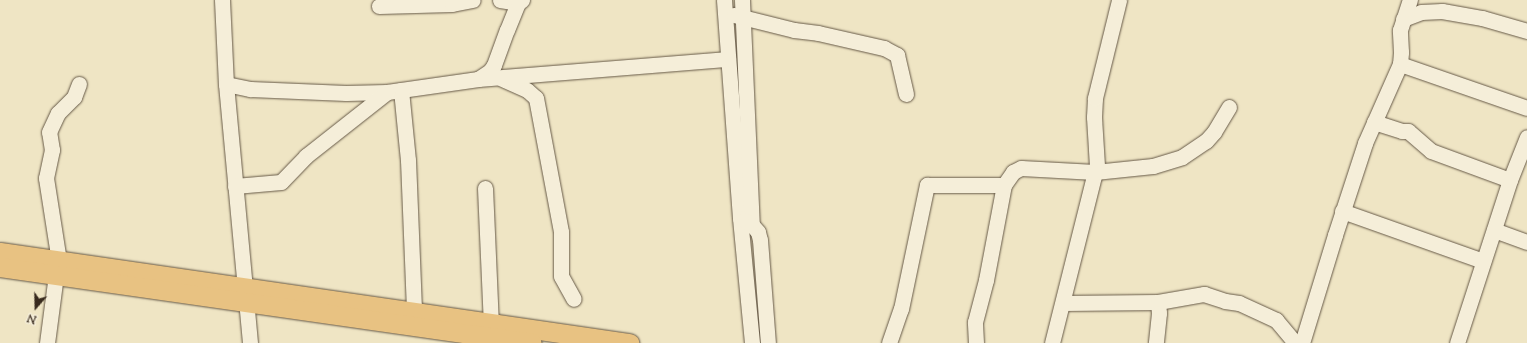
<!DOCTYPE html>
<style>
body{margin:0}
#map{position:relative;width:1527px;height:343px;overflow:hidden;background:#efe5c4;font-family:"Sorts Mill Goudy",serif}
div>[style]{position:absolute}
.roads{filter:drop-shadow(0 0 1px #665947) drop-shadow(0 0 1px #665947)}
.minor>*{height:15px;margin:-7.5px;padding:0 7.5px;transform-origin:7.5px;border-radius:7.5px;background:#f5eed9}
.major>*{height:19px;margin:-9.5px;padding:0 9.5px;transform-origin:9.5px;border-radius:9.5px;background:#e8c282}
span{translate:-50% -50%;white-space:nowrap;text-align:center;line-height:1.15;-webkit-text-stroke:3px #f5eed9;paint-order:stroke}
.north{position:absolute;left:16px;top:287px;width:40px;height:40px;-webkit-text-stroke:3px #f5eed9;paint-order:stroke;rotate:200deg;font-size:11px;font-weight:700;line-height:16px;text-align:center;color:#382a1d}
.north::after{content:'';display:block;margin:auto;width:14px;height:18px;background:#382a1d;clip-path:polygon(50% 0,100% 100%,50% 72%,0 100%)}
</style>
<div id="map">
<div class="roads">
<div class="minor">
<i style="left:222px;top:0;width:84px;rotate:87.3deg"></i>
<i style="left:226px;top:84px;width:260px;rotate:84.7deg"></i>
<i style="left:500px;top:0;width:18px;rotate:9deg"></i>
<i style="left:724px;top:0;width:219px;rotate:85.8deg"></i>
<i style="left:740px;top:218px;width:126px;rotate:84.5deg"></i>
<i style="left:742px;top:0;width:225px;rotate:87.5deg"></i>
<i style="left:379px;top:6px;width:73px;rotate:-1.6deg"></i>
<i style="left:452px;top:4px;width:21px;rotate:-11deg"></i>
<i style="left:734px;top:15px;width:62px;rotate:14deg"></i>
<i style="left:794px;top:30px;width:24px;rotate:7deg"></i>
<i style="left:818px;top:33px;width:68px;rotate:12.8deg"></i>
<i style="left:884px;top:48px;width:15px;rotate:28deg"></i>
<i style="left:897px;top:55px;width:40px;rotate:77deg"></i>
<i style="left:1403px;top:19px;width:19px;rotate:-21deg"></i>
<i style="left:1421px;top:12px;width:21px;rotate:-3deg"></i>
<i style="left:1442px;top:11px;width:41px;rotate:9.9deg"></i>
<i style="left:1482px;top:18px;width:47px;rotate:16.1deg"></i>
<i style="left:1400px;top:64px;width:134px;rotate:19.1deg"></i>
<i style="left:478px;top:79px;width:14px;rotate:-34deg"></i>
<i style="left:490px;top:71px;width:7px;rotate:-56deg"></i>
<i style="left:494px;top:65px;width:37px;rotate:-70deg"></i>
<i style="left:507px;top:30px;width:29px;rotate:-68deg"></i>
<i style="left:518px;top:3px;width:5px;rotate:-37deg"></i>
<i style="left:502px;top:79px;width:27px;rotate:24deg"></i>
<i style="left:527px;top:90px;width:12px;rotate:42deg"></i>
<i style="left:536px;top:98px;width:136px;rotate:79.4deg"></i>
<i style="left:561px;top:232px;width:44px;rotate:90deg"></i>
<i style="left:561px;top:276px;width:26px;rotate:61deg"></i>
<i style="left:226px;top:84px;width:25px;rotate:12deg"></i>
<i style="left:250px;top:89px;width:96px;rotate:2.4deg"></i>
<i style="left:346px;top:93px;width:41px;rotate:-1.4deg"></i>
<i style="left:387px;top:92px;width:92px;rotate:-8.1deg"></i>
<i style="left:478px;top:79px;width:251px;rotate:-4.6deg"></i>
<i style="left:401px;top:90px;width:70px;rotate:84.3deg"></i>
<i style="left:408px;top:160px;width:152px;rotate:87.7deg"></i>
<i style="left:1374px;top:122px;width:29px;rotate:18deg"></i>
<i style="left:1402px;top:131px;width:6px"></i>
<i style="left:1408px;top:131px;width:30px;rotate:41deg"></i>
<i style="left:1431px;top:151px;width:84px;rotate:20.2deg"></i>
<i style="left:235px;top:186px;width:46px;rotate:-5deg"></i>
<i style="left:281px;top:182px;width:36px;rotate:-46deg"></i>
<i style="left:306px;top:156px;width:103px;rotate:-38.3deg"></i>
<i style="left:485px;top:188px;width:135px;rotate:87.5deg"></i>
<i style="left:1342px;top:211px;width:150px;rotate:19.5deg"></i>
<i style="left:744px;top:220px;width:9px;rotate:32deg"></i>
<i style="left:752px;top:225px;width:9px;rotate:49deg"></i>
<i style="left:758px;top:232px;width:8px;rotate:76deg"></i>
<i style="left:760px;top:240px;width:103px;rotate:85.6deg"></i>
<i style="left:1494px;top:230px;width:35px;rotate:20deg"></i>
<i style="left:59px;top:261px;width:84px;rotate:-98.9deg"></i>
<i style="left:46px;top:178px;width:29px;rotate:-78deg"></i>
<i style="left:52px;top:150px;width:18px;rotate:-99deg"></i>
<i style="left:49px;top:132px;width:21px;rotate:-65deg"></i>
<i style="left:58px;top:113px;width:23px;rotate:-45deg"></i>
<i style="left:74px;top:97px;width:14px;rotate:-69deg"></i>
<i style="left:1158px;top:302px;width:47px;rotate:-9.9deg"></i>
<i style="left:1204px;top:294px;width:22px;rotate:18deg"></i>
<i style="left:1225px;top:301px;width:14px;rotate:8deg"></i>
<i style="left:1239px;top:303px;width:41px;rotate:24.7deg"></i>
<i style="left:1276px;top:320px;width:30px;rotate:50deg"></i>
<i style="left:1063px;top:303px;width:95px;rotate:-0.6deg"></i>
<i style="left:1158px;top:302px;width:11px;rotate:85deg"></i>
<i style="left:1159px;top:313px;width:30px;rotate:96deg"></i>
<i style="left:47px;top:343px;width:69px;rotate:-82.5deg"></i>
<i style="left:889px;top:343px;width:36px;rotate:-71deg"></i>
<i style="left:901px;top:309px;width:127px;rotate:-78.2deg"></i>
<i style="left:927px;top:185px;width:77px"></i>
<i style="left:1004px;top:185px;width:16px;rotate:-55deg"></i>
<i style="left:1013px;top:172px;width:9px;rotate:-27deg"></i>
<i style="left:1021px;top:168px;width:74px;rotate:3.1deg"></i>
<i style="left:1095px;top:172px;width:6px;rotate:-72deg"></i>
<i style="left:1097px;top:166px;width:49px;rotate:-93.5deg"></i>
<i style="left:1094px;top:117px;width:19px;rotate:-87deg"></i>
<i style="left:1095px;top:98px;width:101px;rotate:-76.2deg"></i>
<i style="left:976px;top:343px;width:21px;rotate:-93deg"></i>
<i style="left:975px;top:322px;width:43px;rotate:-75.3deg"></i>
<i style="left:986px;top:280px;width:97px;rotate:-79.3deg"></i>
<i style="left:1052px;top:343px;width:176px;rotate:-75.9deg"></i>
<i style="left:1095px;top:172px;width:58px;rotate:-5.9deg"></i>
<i style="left:1153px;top:166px;width:30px;rotate:-17deg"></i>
<i style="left:1182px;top:157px;width:29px;rotate:-34deg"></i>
<i style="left:1206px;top:141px;width:12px;rotate:-48deg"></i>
<i style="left:1214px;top:132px;width:29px;rotate:-59deg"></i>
<i style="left:1302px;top:343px;width:113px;rotate:-73deg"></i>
<i style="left:1335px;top:235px;width:97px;rotate:-71.9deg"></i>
<i style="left:1365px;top:143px;width:86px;rotate:-66.1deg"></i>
<i style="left:1400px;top:64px;width:12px;rotate:-85deg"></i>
<i style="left:1401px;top:52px;width:22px;rotate:-93deg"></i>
<i style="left:1400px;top:30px;width:32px;rotate:-72deg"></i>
<i style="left:1457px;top:343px;width:171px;rotate:-72deg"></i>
<i style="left:1510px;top:180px;width:46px;rotate:-68.4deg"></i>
</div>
<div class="major">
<i style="left:0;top:252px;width:636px;rotate:8.23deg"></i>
<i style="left:0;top:267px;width:537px;rotate:8.13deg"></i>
</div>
</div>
<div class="north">N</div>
</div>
